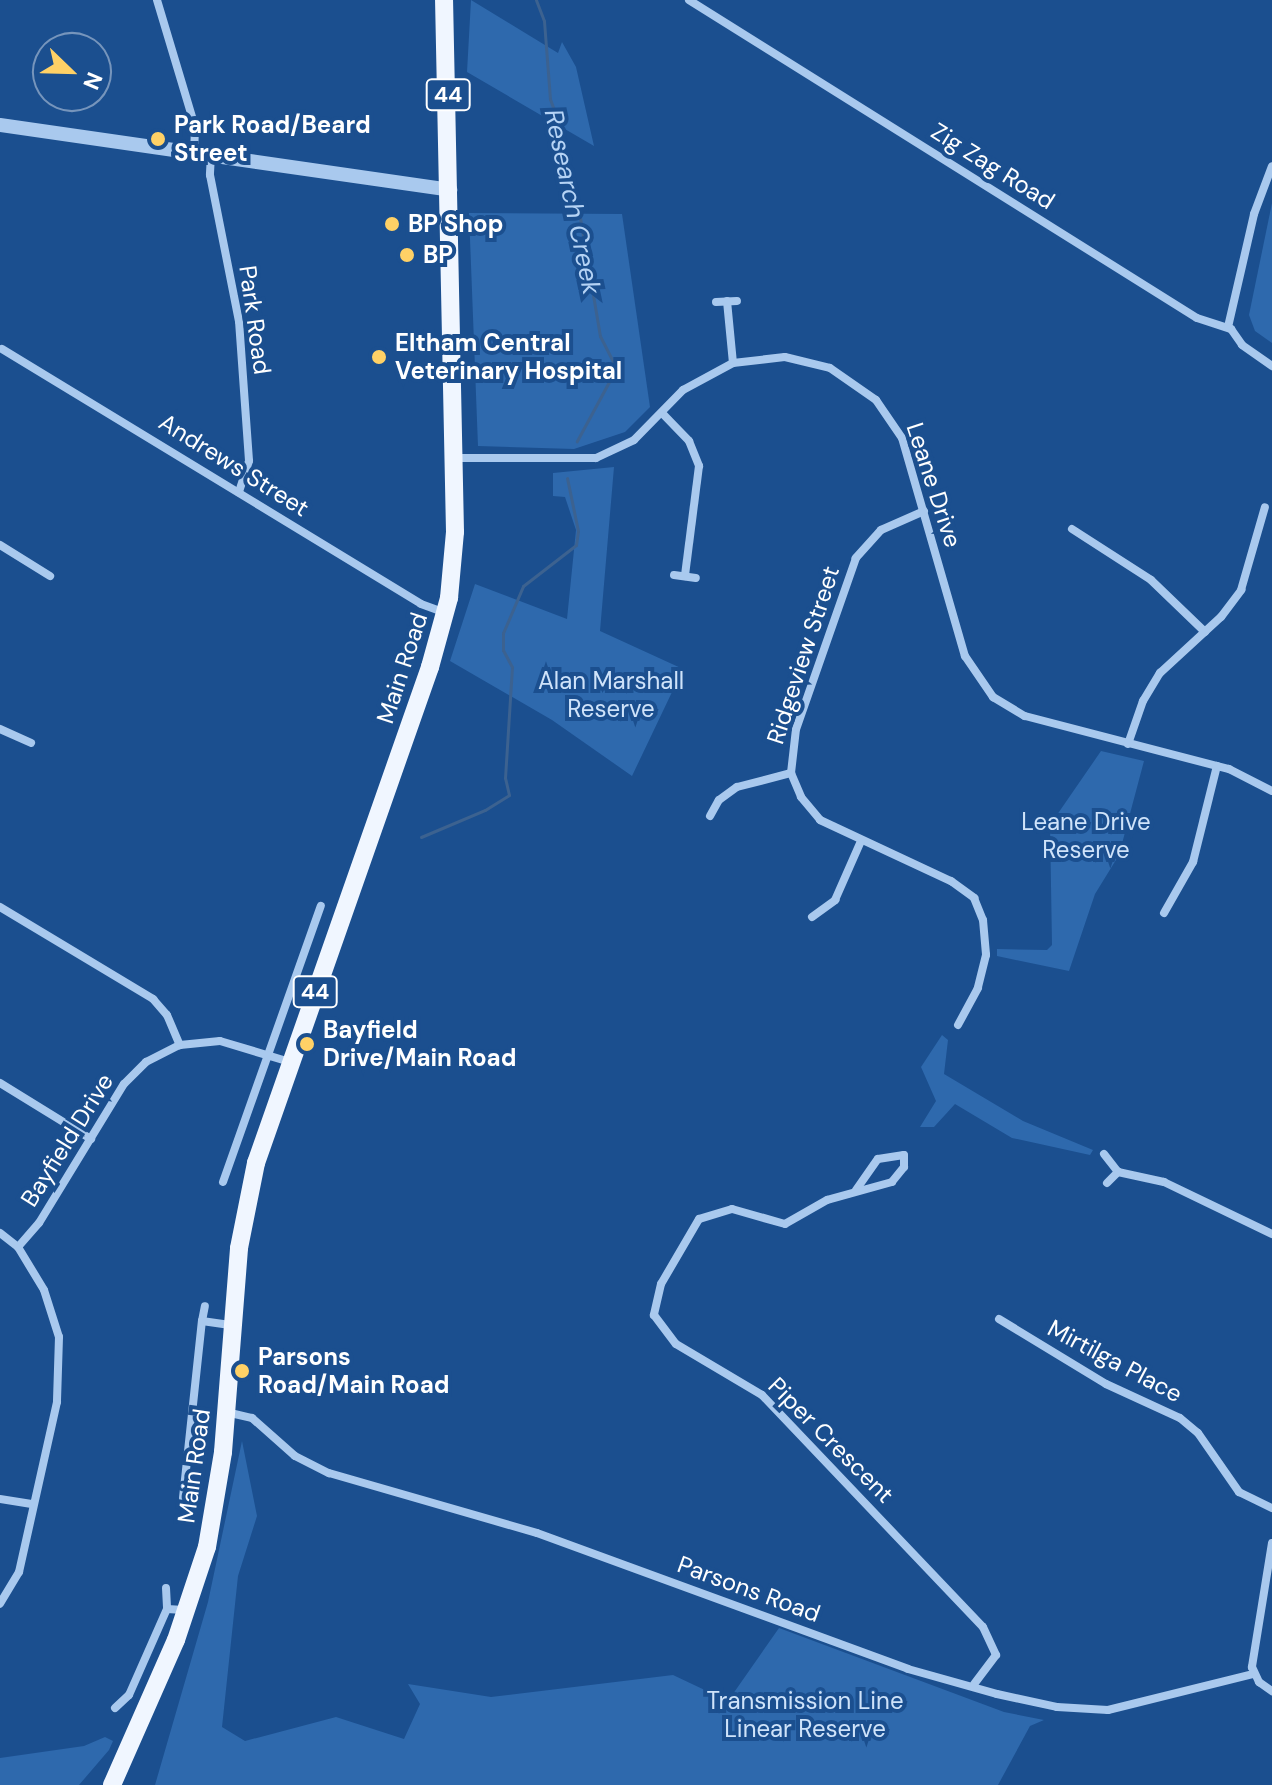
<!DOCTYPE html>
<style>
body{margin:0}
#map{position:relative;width:1272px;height:1785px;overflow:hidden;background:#1b4f8f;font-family:"DM Sans",sans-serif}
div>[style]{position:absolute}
.green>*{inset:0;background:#2e69ad}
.stream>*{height:3px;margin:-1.5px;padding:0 1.5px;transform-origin:1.5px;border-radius:1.5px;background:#3c6290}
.minor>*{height:8px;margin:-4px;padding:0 4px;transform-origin:4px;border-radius:4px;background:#a9c9ee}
.tertiary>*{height:14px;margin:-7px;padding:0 7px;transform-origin:7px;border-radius:7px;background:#a9c9ee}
.primary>*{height:18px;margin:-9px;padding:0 9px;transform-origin:9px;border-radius:9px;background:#f0f6ff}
.dots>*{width:22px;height:22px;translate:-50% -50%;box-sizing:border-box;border:4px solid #1b4f8f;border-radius:50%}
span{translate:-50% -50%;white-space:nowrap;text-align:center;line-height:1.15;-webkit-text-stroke:8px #1b4f8f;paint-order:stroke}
.shield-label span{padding:2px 6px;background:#1b4f8f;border:2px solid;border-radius:6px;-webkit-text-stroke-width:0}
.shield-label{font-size:22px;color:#fff;font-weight:700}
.poi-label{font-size:24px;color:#fff;font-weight:700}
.left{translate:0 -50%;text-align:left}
.street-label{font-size:24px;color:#fff}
.park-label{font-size:24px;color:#cfe3fa}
.water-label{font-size:26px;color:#b5d3f5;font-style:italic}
.north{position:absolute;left:32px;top:32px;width:80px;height:80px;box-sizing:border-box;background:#1b4f8f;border:2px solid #7695bc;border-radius:50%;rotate:113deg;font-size:22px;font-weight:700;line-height:32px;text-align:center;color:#fff}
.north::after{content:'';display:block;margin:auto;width:28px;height:36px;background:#ffd166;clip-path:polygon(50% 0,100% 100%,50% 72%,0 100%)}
</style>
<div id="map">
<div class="green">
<i style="clip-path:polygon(471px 0,558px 53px,562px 42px,576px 67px,594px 146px,467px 72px)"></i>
<i style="clip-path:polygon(1272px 203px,1272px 343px,1255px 331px,1249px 315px)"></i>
<i style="clip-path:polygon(469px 213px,622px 214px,650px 407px,625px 432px,574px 449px,478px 446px)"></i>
<i style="clip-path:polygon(614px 467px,600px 631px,683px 669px,632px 776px,552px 720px,450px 661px,475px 584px,567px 619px,576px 530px,565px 497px,553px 496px,553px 473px)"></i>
<i style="clip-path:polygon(1101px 751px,1144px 761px,1119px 855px,1095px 894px,1069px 971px,997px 956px,997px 949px,1047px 950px,1052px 945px,1050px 825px)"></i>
<i style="clip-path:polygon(942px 1035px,948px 1040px,944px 1074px,1023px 1121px,1093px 1150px,1090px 1155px,1012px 1138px,955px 1104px,934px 1127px,920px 1127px,936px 1101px,921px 1067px)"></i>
<i style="clip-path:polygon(242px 1441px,257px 1516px,238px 1576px,222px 1727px,245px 1741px,336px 1717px,404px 1739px,420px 1704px,408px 1684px,491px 1697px,673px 1675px,728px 1701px,779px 1628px,1004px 1712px,1044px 1720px,1030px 1726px,998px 1785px,155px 1785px,208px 1602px)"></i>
<i style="clip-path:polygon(105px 1737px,113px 1741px,109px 1750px,79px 1785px,0 1785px,0 1758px,84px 1746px)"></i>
</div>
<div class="stream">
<i style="left:536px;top:0;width:22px;rotate:69deg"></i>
<i style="left:544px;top:21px;width:78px;rotate:85.6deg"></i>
<i style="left:550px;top:99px;width:27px;rotate:70deg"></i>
<i style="left:559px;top:124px;width:63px;rotate:83.7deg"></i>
<i style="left:566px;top:187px;width:28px;rotate:63deg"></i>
<i style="left:579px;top:212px;width:126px;rotate:80.4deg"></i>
<i style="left:600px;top:336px;width:29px;rotate:63deg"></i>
<i style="left:613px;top:362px;width:16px;rotate:97deg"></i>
<i style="left:611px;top:378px;width:72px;rotate:118.4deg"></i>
<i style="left:421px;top:837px;width:69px;rotate:-22.9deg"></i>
<i style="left:485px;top:810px;width:28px;rotate:-32deg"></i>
<i style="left:509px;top:795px;width:17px;rotate:-103deg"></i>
<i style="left:505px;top:778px;width:111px;rotate:-86.4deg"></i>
<i style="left:512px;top:667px;width:19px;rotate:-118deg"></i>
<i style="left:503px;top:650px;width:17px;rotate:-90deg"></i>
<i style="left:503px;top:633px;width:51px;rotate:-66.9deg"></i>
<i style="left:523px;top:586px;width:67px;rotate:-37.7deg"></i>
<i style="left:576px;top:545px;width:14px;rotate:-82deg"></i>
<i style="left:578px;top:531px;width:54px;rotate:-101.7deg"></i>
</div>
<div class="minor">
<i style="left:157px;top:0;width:133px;rotate:73.3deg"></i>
<i style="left:195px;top:127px;width:24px;rotate:92deg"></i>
<i style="left:689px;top:0;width:599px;rotate:32.05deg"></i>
<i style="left:1197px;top:318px;width:36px;rotate:18deg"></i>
<i style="left:1231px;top:329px;width:19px;rotate:55deg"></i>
<i style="left:1242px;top:345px;width:37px;rotate:35deg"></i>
<i style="left:211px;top:154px;width:21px;rotate:93deg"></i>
<i style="left:210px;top:175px;width:149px;rotate:78.8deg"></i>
<i style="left:239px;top:321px;width:140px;rotate:85.9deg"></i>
<i style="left:249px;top:461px;width:33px;rotate:108deg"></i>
<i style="left:727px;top:301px;width:62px;rotate:84.5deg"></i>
<i style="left:716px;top:302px;width:21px;rotate:-3deg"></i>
<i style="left:1228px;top:327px;width:116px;rotate:-77deg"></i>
<i style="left:1254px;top:214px;width:51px;rotate:-69.4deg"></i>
<i style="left:2px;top:349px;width:490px;rotate:31.3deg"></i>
<i style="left:421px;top:604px;width:27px;rotate:20deg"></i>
<i style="left:662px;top:413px;width:39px;rotate:46deg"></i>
<i style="left:689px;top:441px;width:27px;rotate:68deg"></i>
<i style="left:699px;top:466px;width:111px;rotate:97.3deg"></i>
<i style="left:454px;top:458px;width:142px"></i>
<i style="left:596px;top:458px;width:42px;rotate:-25.3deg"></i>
<i style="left:634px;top:440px;width:70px;rotate:-45.6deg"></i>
<i style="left:683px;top:390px;width:57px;rotate:-28.4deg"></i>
<i style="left:733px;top:363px;width:52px;rotate:-6.6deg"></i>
<i style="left:785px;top:357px;width:46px;rotate:13.7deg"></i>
<i style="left:830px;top:368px;width:56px;rotate:34.8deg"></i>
<i style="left:876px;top:400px;width:46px;rotate:55.6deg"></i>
<i style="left:902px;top:438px;width:227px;rotate:73.9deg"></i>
<i style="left:965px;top:656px;width:50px;rotate:55.7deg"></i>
<i style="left:993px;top:697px;width:37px;rotate:31deg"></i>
<i style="left:1025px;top:716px;width:211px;rotate:14.6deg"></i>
<i style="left:1229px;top:769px;width:48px;rotate:27.1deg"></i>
<i style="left:924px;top:511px;width:47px;rotate:156.2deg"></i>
<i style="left:881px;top:530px;width:38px;rotate:132deg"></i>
<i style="left:856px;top:558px;width:181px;rotate:109.3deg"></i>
<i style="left:796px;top:729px;width:44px;rotate:96.5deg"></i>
<i style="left:791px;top:773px;width:26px;rotate:67deg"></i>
<i style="left:801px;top:797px;width:30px;rotate:50deg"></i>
<i style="left:820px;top:820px;width:145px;rotate:25deg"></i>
<i style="left:951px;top:881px;width:29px;rotate:36deg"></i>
<i style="left:974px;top:898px;width:24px;rotate:68deg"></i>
<i style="left:983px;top:920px;width:35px;rotate:85deg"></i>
<i style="left:986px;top:955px;width:34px;rotate:104deg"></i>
<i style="left:978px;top:988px;width:42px;rotate:118.4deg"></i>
<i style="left:1072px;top:529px;width:94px;rotate:32.8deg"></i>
<i style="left:1151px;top:580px;width:75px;rotate:43.9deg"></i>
<i style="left:0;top:545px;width:59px;rotate:31.8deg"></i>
<i style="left:674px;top:575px;width:22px;rotate:8deg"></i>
<i style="left:0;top:729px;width:34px;rotate:24deg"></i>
<i style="left:1128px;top:744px;width:46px;rotate:-70.8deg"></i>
<i style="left:1143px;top:701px;width:33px;rotate:-59deg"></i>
<i style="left:1160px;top:673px;width:83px;rotate:-42.6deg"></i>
<i style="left:1221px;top:617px;width:34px;rotate:-53deg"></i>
<i style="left:1241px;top:590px;width:86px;rotate:-73.9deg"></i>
<i style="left:710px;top:816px;width:18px;rotate:-61deg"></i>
<i style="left:719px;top:800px;width:22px;rotate:-36deg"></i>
<i style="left:737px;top:787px;width:56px;rotate:-14.5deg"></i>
<i style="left:0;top:907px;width:179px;rotate:31deg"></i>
<i style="left:153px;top:999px;width:21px;rotate:49deg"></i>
<i style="left:167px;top:1015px;width:33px;rotate:67deg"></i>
<i style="left:1164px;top:913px;width:59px;rotate:-60.4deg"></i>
<i style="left:1193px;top:862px;width:99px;rotate:-76deg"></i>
<i style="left:812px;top:917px;width:29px;rotate:-36deg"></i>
<i style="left:835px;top:900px;width:64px;rotate:-66.2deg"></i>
<i style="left:0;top:1083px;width:107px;rotate:31.6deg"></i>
<i style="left:1104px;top:1154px;width:23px;rotate:52deg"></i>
<i style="left:1118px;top:1172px;width:47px;rotate:12.3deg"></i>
<i style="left:1164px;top:1182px;width:120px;rotate:25.7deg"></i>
<i style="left:223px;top:1182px;width:293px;rotate:-70.5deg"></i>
<i style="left:1107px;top:1183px;width:16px;rotate:-45deg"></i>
<i style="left:856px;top:1190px;width:38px;rotate:-55deg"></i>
<i style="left:878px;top:1159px;width:26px;rotate:-9deg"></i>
<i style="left:904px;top:1155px;width:12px;rotate:90deg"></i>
<i style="left:904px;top:1167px;width:19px;rotate:129deg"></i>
<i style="left:892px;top:1182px;width:67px;rotate:164.5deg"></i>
<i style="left:827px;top:1200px;width:48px;rotate:150.3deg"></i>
<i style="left:785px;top:1224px;width:55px;rotate:-164.2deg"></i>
<i style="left:732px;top:1209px;width:34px;rotate:163deg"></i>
<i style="left:699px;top:1219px;width:75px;rotate:120.3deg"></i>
<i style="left:661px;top:1284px;width:32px;rotate:103deg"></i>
<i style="left:654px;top:1315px;width:36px;rotate:53deg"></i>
<i style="left:676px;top:1344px;width:100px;rotate:30.7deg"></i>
<i style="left:762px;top:1395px;width:320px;rotate:46.4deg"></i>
<i style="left:983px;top:1627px;width:31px;rotate:65deg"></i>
<i style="left:996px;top:1655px;width:36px;rotate:127deg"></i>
<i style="left:0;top:1233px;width:23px;rotate:38deg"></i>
<i style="left:18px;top:1247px;width:50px;rotate:58.8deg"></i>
<i style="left:44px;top:1290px;width:49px;rotate:72.3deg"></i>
<i style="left:59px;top:1337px;width:65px;rotate:91.8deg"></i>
<i style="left:57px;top:1402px;width:174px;rotate:102.6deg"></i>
<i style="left:19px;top:1572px;width:37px;rotate:121deg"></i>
<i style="left:18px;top:1247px;width:32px;rotate:-49deg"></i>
<i style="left:39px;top:1223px;width:163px;rotate:-58.6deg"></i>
<i style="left:124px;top:1084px;width:31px;rotate:-45deg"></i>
<i style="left:146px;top:1062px;width:38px;rotate:-27deg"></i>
<i style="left:180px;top:1045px;width:40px;rotate:-5.7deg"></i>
<i style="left:220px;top:1041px;width:73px;rotate:16.7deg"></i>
<i style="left:999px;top:1319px;width:125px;rotate:31.3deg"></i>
<i style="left:1106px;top:1384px;width:81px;rotate:24.7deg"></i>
<i style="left:1180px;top:1418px;width:23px;rotate:40deg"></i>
<i style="left:1198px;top:1433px;width:72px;rotate:55.2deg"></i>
<i style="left:1239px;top:1492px;width:37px;rotate:26deg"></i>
<i style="left:202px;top:1321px;width:15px;rotate:-79deg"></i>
<i style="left:226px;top:1412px;width:27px;rotate:13deg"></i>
<i style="left:252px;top:1418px;width:57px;rotate:41.5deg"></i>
<i style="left:295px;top:1456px;width:38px;rotate:27deg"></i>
<i style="left:329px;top:1473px;width:216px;rotate:16.1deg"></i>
<i style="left:537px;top:1533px;width:395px;rotate:20.1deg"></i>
<i style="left:908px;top:1669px;width:92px;rotate:15.7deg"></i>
<i style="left:997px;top:1694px;width:61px;rotate:12.2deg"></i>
<i style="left:1057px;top:1707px;width:51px;rotate:3.4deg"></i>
<i style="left:1108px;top:1710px;width:150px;rotate:-13.9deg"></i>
<i style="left:183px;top:1498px;width:178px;rotate:-83.9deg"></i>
<i style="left:202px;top:1321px;width:30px;rotate:8deg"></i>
<i style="left:0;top:1499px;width:32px;rotate:9deg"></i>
<i style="left:1272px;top:1543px;width:126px;rotate:99.2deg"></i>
<i style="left:1252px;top:1667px;width:17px;rotate:65deg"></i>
<i style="left:1259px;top:1682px;width:16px;rotate:35deg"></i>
<i style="left:166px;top:1588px;width:21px;rotate:87deg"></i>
<i style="left:115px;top:1708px;width:19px;rotate:-43deg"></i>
<i style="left:129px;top:1695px;width:94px;rotate:-66.2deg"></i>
<i style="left:167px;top:1609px;width:17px;rotate:3deg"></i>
</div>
<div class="tertiary">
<i style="left:0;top:125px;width:455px;rotate:8.2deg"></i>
</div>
<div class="primary">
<i style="left:112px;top:1785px;width:158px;rotate:-66.2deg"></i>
<i style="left:176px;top:1640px;width:98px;rotate:-71.6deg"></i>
<i style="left:207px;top:1547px;width:96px;rotate:-80.4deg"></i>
<i style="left:223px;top:1452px;width:205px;rotate:-85.5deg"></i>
<i style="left:239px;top:1248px;width:87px;rotate:-78.7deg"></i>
<i style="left:256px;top:1163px;width:526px;rotate:-70.67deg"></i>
<i style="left:430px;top:667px;width:72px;rotate:-74.6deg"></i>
<i style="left:449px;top:598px;width:66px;rotate:-84.8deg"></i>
<i style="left:455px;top:532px;width:532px;rotate:-91.18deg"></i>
</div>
<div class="dots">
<i style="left:158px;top:139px;background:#ffd166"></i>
<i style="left:392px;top:224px;background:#ffd166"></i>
<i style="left:407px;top:255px;background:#ffd166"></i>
<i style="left:379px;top:357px;background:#ffd166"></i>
<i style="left:307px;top:1044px;background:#ffd166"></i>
<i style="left:242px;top:1371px;background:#ffd166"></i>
</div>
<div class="shield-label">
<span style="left:448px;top:95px">44</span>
<span style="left:315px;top:992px">44</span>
</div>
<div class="poi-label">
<span class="left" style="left:174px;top:139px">Park Road/Beard<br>Street</span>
<span class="left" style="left:408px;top:224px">BP Shop</span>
<span class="left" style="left:423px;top:255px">BP</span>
<span class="left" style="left:395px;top:357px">Eltham Central<br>Veterinary Hospital</span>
<span class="left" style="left:323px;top:1044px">Bayfield<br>Drive/Main Road</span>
<span class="left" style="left:258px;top:1371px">Parsons<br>Road/Main Road</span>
</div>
<div class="street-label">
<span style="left:993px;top:166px;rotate:32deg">Zig Zag Road</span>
<span style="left:255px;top:320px;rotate:82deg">Park Road</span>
<span style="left:234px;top:465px;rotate:32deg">Andrews Street</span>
<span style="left:934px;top:485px;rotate:72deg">Leane Drive</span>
<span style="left:803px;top:655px;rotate:-72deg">Ridgeview Street</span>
<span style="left:402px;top:668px;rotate:-72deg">Main Road</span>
<span style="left:67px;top:1140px;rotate:-58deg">Bayfield Drive</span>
<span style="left:1115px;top:1361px;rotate:28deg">Mirtilga Place</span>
<span style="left:831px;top:1440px;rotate:45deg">Piper Crescent</span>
<span style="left:194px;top:1466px;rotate:-82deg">Main Road</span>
<span style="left:749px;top:1589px;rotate:20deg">Parsons Road</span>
</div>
<div class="park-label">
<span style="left:611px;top:695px">Alan Marshall<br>Reserve</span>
<span style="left:1086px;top:836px">Leane Drive<br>Reserve</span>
<span style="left:805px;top:1715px">Transmission Line<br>Linear Reserve</span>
</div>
<div class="water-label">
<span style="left:572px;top:202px;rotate:78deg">Research Creek</span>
</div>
<div class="north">N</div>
</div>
